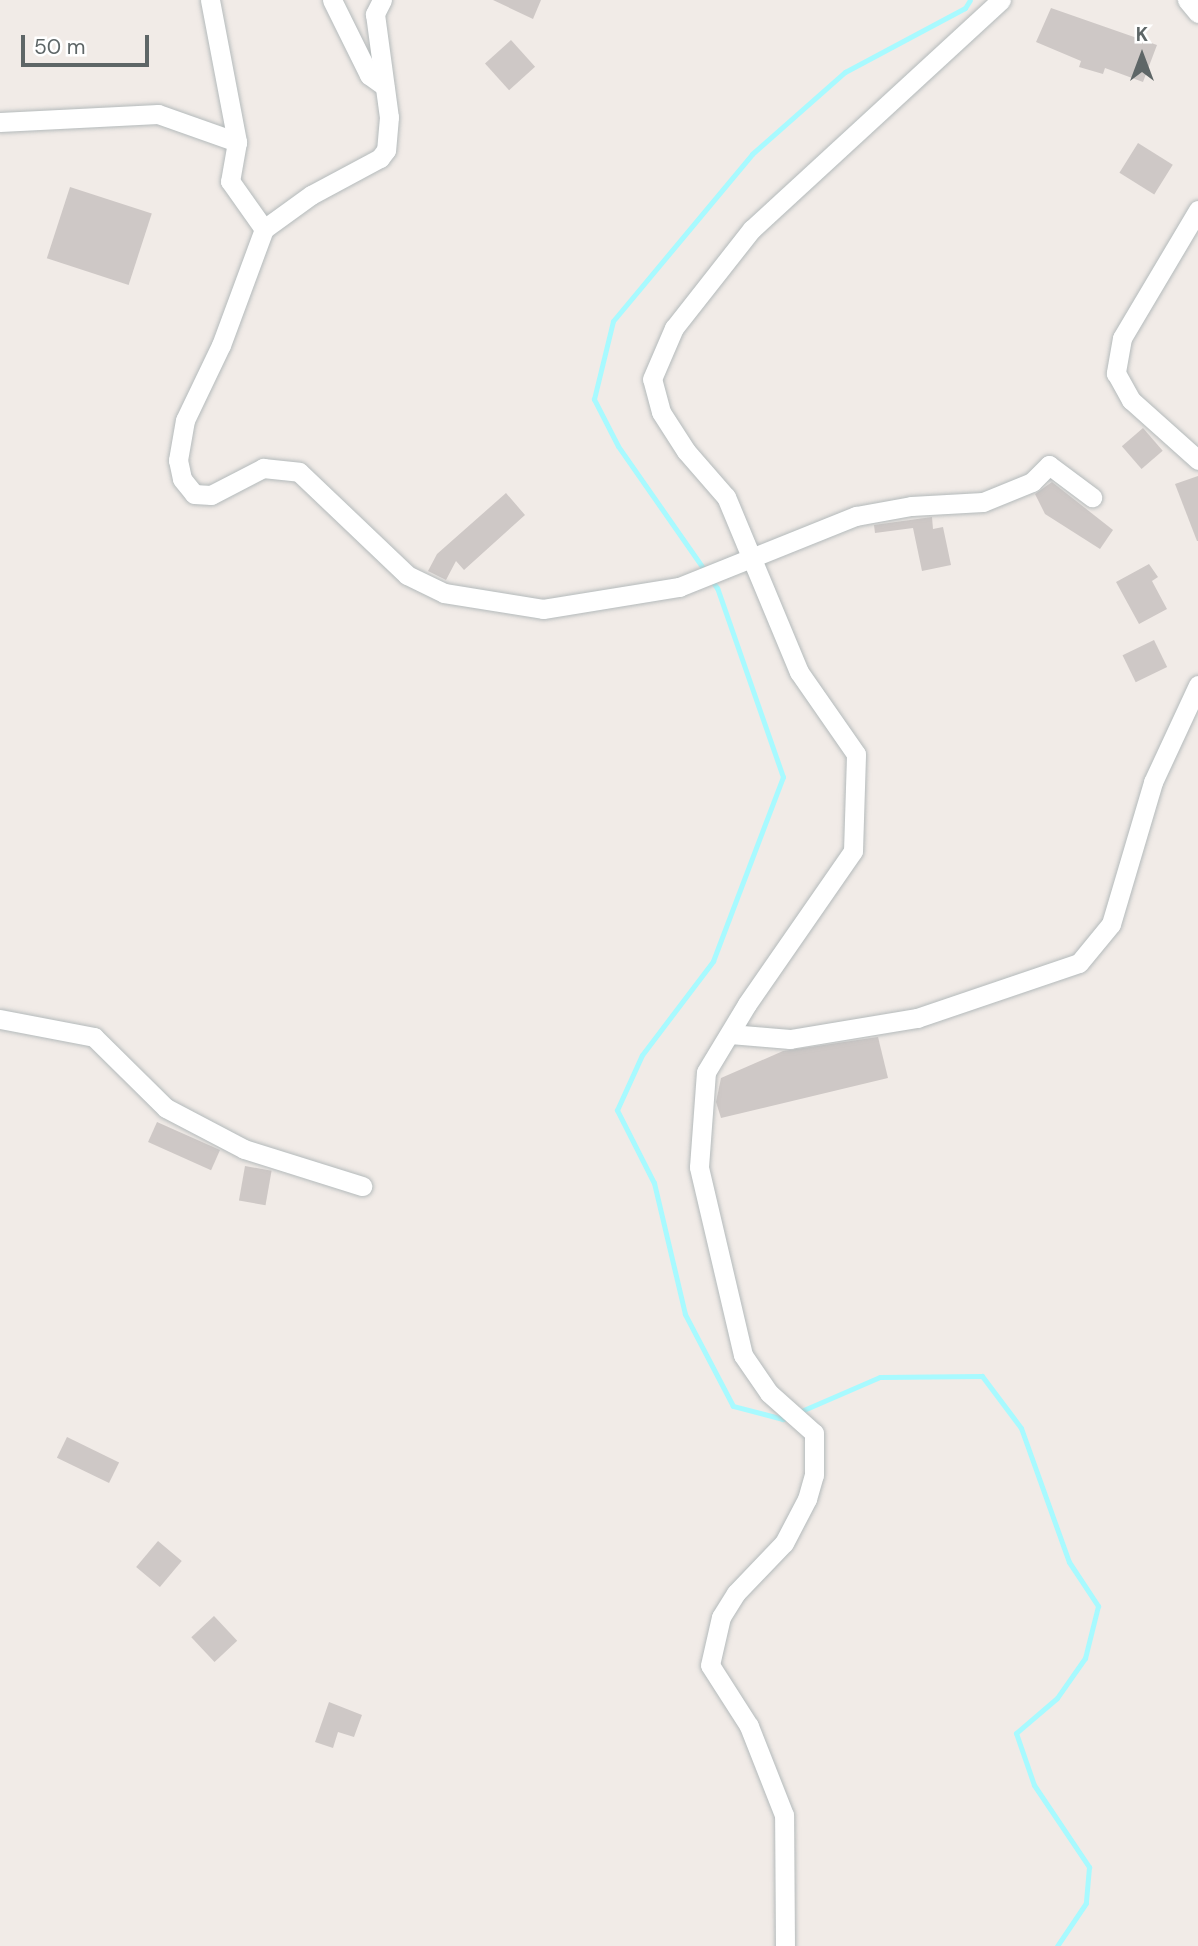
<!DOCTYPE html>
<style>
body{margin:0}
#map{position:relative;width:1198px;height:1946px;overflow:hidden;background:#f1ebe7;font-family:"DM Sans",sans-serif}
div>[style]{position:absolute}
.stream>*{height:5px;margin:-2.5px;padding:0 2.5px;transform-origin:2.5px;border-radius:2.5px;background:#a8faff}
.building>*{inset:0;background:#cec8c6;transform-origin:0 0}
.roads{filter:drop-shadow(0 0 2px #b4babb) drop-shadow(0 0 2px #b4babb)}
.minor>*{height:19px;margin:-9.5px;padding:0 9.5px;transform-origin:9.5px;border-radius:9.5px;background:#fff}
span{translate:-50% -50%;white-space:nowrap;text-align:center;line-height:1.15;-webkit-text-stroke:5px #fff;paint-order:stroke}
.north{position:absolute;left:1107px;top:21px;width:70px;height:70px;-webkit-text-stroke:5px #fff;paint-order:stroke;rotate:0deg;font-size:19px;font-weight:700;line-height:28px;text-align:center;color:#5e6667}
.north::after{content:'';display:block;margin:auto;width:24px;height:32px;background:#5e6667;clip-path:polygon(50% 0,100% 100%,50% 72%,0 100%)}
.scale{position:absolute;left:21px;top:35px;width:128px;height:32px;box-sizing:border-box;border:4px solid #5e6667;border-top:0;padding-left:9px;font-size:21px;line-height:24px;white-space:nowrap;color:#5e6667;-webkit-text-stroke:5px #fff;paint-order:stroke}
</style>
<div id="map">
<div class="stream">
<i style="left:799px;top:1412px;width:88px;rotate:-23.4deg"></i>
<i style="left:880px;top:1377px;width:102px;rotate:-0.6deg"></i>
<i style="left:982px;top:1376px;width:65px;rotate:53.1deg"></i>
<i style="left:1021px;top:1428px;width:142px;rotate:70.3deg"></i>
<i style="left:1069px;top:1562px;width:53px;rotate:56.6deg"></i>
<i style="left:1098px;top:1606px;width:54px;rotate:104deg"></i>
<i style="left:1085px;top:1658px;width:49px;rotate:125deg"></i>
<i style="left:1057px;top:1698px;width:54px;rotate:139.5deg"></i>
<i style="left:1016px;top:1733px;width:55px;rotate:70.9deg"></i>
<i style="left:1034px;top:1785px;width:99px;rotate:56.1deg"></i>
<i style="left:1089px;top:1867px;width:36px;rotate:95deg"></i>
<i style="left:1086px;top:1903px;width:52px;rotate:124deg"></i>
<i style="left:790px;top:1416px;width:8px;rotate:157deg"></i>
<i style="left:783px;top:1419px;width:52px;rotate:-165.4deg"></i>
<i style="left:733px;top:1406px;width:104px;rotate:-117.6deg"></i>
<i style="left:685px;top:1314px;width:135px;rotate:-103.3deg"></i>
<i style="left:654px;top:1183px;width:82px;rotate:-116.9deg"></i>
<i style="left:617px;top:1110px;width:60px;rotate:-65.6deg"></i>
<i style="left:642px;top:1055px;width:118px;rotate:-52.9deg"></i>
<i style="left:713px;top:961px;width:197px;rotate:-69.2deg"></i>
<i style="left:783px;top:777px;width:200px;rotate:-109.2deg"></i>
<i style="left:717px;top:588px;width:173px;rotate:-124.9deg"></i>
<i style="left:618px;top:446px;width:53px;rotate:-117.1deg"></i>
<i style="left:594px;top:399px;width:80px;rotate:-76.3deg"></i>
<i style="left:613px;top:321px;width:217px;rotate:-50.2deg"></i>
<i style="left:752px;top:154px;width:124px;rotate:-41.4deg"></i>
<i style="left:845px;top:72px;width:136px;rotate:-28.1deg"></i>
<i style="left:965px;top:8px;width:9px;rotate:-58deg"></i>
</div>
<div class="building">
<i style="clip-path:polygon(493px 0,541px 0,533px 19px)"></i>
<i style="clip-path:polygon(1051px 8px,1157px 45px,1143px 82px,1105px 68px,1103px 74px,1079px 67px,1081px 61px,1036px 42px)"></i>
<i style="left:511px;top:40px;width:36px;height:35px;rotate:48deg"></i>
<i style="left:1138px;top:143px;width:41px;height:35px;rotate:32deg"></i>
<i style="left:70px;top:187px;width:86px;height:75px;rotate:18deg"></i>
<i style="left:1143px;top:428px;width:30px;height:28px;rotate:49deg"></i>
<i style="clip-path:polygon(1198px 476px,1198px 541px,1197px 541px,1175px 484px)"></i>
<i style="clip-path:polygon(1052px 482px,1113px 530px,1100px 549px,1045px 514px,1035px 494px)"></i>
<i style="clip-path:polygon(506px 493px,525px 515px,464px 570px,456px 561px,446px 580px,428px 571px,437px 554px)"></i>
<i style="clip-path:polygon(932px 517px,933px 529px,943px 527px,951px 565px,922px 571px,913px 528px,875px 533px,874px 525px)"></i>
<i style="clip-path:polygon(1149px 564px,1158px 577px,1152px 581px,1167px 609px,1139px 624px,1116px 582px)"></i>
<i style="left:1154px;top:640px;width:30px;height:35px;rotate:64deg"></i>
<i style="clip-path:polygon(878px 1037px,888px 1078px,721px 1118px,716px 1102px,721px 1078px,783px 1051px)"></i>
<i style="left:157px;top:1122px;width:69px;height:22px;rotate:24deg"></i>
<i style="left:245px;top:1166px;width:27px;height:35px;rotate:10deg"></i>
<i style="left:67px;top:1437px;width:58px;height:23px;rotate:26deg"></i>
<i style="left:158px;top:1541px;width:31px;height:34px;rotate:40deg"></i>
<i style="left:214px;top:1616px;width:34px;height:31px;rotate:47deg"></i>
<i style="clip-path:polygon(329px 1702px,362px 1715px,354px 1737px,338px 1732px,333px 1748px,315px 1742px)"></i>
</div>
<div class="roads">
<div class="minor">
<i style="left:210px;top:0;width:145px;rotate:79.2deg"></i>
<i style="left:237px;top:142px;width:40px;rotate:100deg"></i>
<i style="left:230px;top:181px;width:59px;rotate:54.7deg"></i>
<i style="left:332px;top:0;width:84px;rotate:63.7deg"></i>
<i style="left:369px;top:75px;width:19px;rotate:36deg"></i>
<i style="left:382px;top:0;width:16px;rotate:117deg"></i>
<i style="left:375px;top:14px;width:104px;rotate:82.3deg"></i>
<i style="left:389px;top:117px;width:33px;rotate:95deg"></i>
<i style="left:386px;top:150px;width:10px;rotate:127deg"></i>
<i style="left:380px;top:158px;width:78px;rotate:151.8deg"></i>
<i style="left:311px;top:195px;width:58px;rotate:144.1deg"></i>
<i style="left:264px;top:229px;width:124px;rotate:110.3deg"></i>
<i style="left:221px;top:345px;width:83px;rotate:115.6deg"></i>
<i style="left:185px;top:420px;width:41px;rotate:99.9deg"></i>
<i style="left:178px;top:460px;width:19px;rotate:78deg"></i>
<i style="left:182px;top:479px;width:19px;rotate:51deg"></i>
<i style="left:194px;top:494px;width:17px;rotate:3deg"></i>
<i style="left:211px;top:495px;width:59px;rotate:-27.4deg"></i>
<i style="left:263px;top:468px;width:36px;rotate:6deg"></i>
<i style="left:299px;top:472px;width:149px;rotate:43.6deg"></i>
<i style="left:407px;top:575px;width:41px;rotate:25.9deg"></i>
<i style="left:444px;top:593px;width:100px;rotate:9.2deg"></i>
<i style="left:543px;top:609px;width:138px;rotate:-9.2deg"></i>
<i style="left:679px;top:587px;width:191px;rotate:-21.9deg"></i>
<i style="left:856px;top:516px;width:56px;rotate:-10.3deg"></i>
<i style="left:911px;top:506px;width:72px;rotate:-3.2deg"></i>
<i style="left:983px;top:502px;width:53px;rotate:-22.2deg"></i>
<i style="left:1032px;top:482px;width:24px;rotate:-45deg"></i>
<i style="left:1049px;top:465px;width:54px;rotate:36.7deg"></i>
<i style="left:1187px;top:0;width:17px;rotate:50deg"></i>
<i style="left:0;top:122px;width:158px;rotate:-2.9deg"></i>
<i style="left:158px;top:114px;width:84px;rotate:19.5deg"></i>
<i style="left:1198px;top:210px;width:149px;rotate:120.7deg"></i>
<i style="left:1122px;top:338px;width:36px;rotate:100deg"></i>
<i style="left:1116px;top:373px;width:31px;rotate:61deg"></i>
<i style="left:1131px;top:400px;width:90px;rotate:41.8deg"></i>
<i style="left:0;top:1019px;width:96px;rotate:10.8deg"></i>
<i style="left:94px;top:1037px;width:101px;rotate:44.6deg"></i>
<i style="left:166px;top:1108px;width:88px;rotate:27.7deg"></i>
<i style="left:244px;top:1149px;width:124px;rotate:17.4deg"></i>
<i style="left:730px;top:1034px;width:60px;rotate:4.8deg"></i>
<i style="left:790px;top:1039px;width:129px;rotate:-9.4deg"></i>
<i style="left:917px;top:1018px;width:171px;rotate:-18.8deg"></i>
<i style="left:1079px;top:963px;width:50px;rotate:-50.6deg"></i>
<i style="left:1111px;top:924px;width:148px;rotate:-73.5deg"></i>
<i style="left:1153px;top:782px;width:107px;rotate:-65.1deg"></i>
<i style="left:785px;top:1946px;width:131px;rotate:-90.4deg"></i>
<i style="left:784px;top:1815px;width:96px;rotate:-111.5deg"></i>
<i style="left:749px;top:1726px;width:72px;rotate:-122.6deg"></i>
<i style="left:710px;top:1665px;width:49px;rotate:-77.1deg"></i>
<i style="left:721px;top:1617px;width:28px;rotate:-58deg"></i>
<i style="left:736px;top:1593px;width:69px;rotate:-46.2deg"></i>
<i style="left:784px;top:1543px;width:50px;rotate:-62.4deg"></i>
<i style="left:807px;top:1499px;width:25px;rotate:-74deg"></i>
<i style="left:814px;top:1475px;width:42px;rotate:-90deg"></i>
<i style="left:814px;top:1433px;width:60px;rotate:-138.4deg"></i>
<i style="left:769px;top:1393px;width:46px;rotate:-124.4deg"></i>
<i style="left:743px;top:1355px;width:193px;rotate:-103.2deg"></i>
<i style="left:699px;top:1167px;width:95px;rotate:-85.8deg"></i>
<i style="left:706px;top:1072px;width:79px;rotate:-58.9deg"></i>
<i style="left:747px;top:1004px;width:186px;rotate:-55.3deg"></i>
<i style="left:853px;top:851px;width:97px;rotate:-88.2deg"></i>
<i style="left:856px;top:754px;width:100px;rotate:-124.8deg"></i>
<i style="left:799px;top:672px;width:190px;rotate:-112.6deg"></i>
<i style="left:726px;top:497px;width:61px;rotate:-131deg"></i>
<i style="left:686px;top:451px;width:46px;rotate:-122.7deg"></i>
<i style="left:661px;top:412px;width:34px;rotate:-105deg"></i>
<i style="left:652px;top:379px;width:56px;rotate:-66.7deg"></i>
<i style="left:674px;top:328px;width:126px;rotate:-51.8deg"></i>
<i style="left:752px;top:229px;width:338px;rotate:-42.6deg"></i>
</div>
</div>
<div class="north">K</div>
<div class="scale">50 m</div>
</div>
